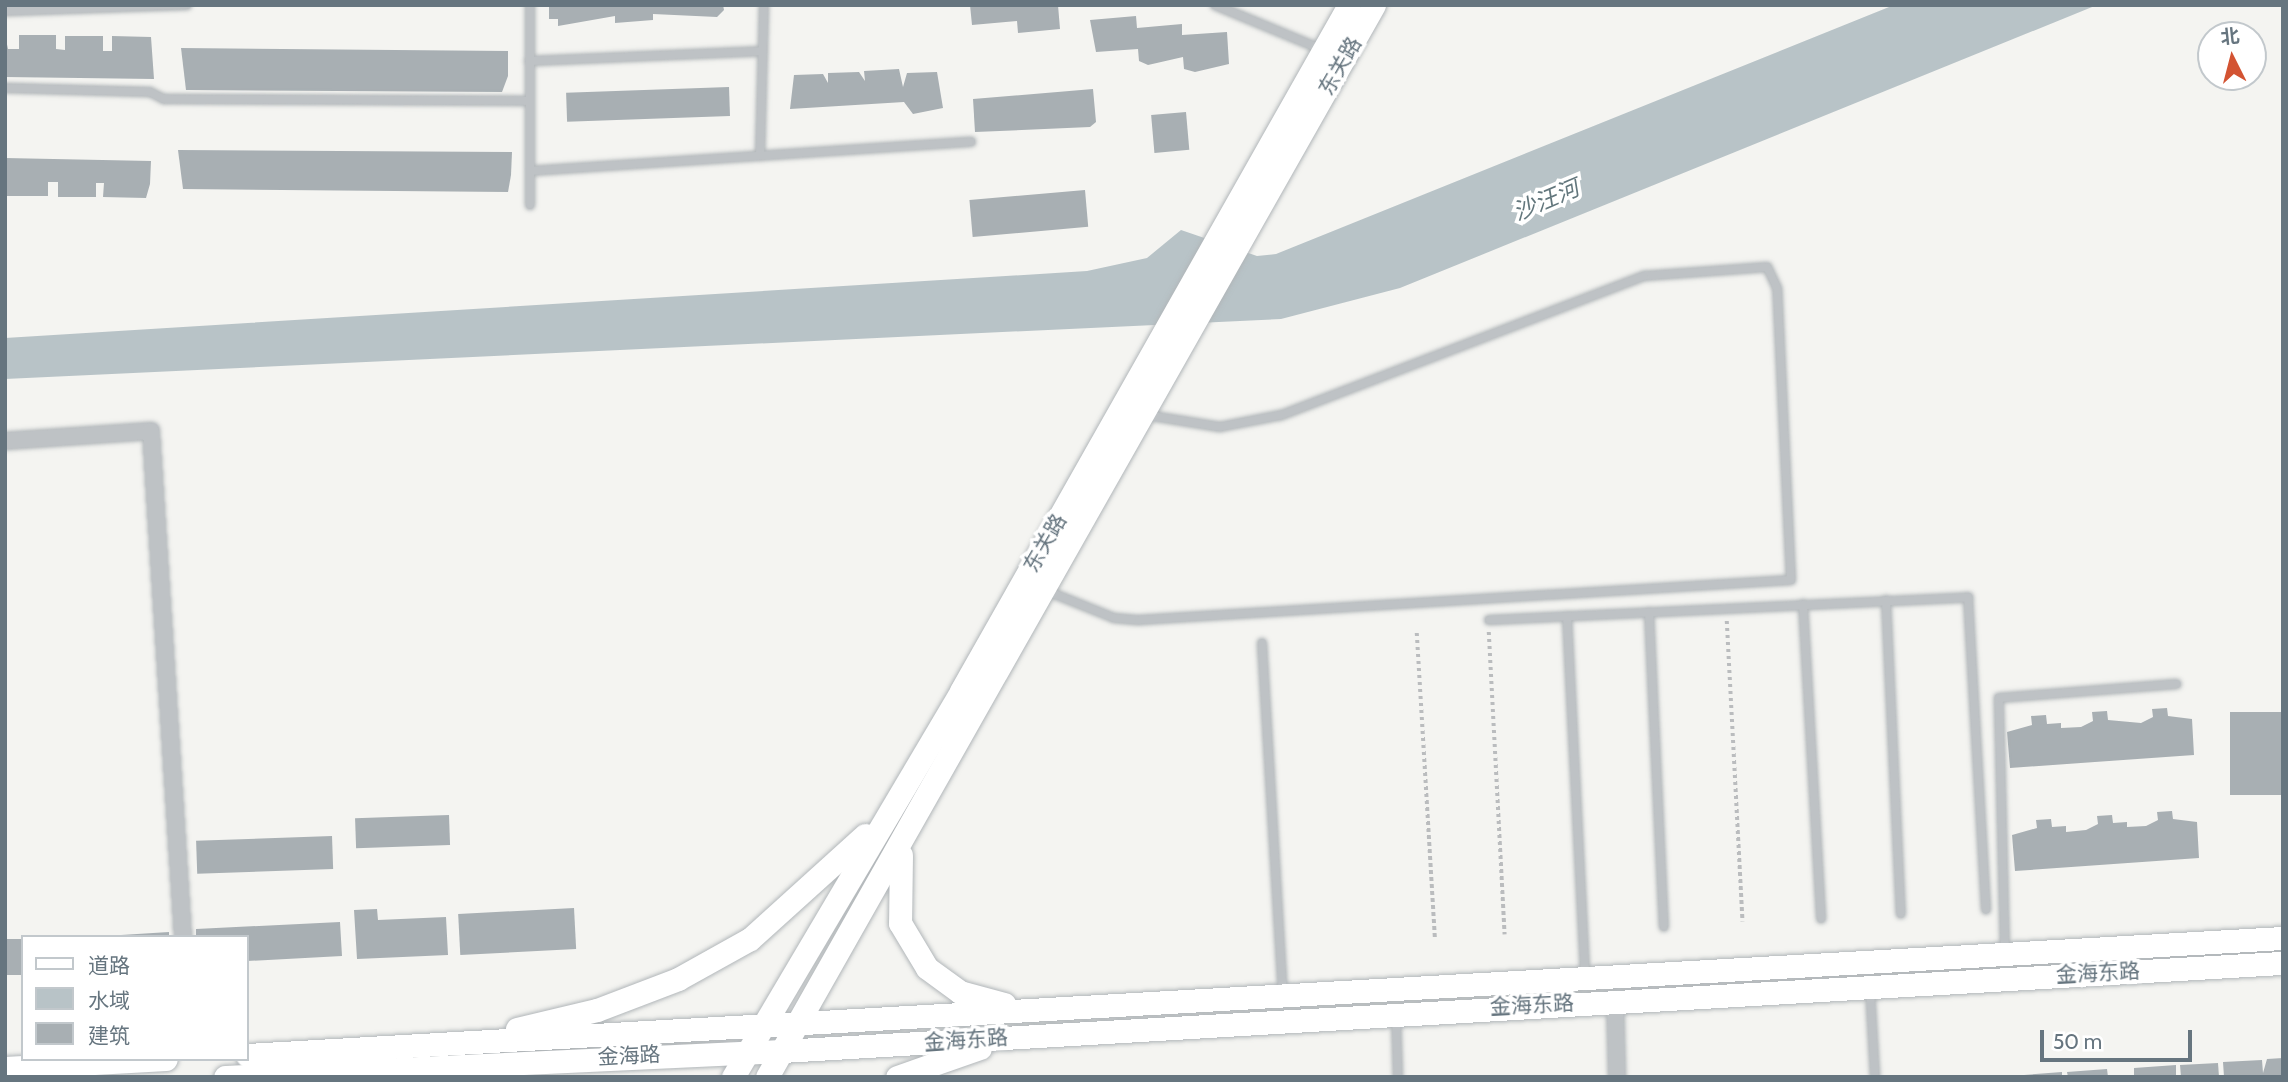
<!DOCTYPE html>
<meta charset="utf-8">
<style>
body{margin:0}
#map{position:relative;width:2288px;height:1082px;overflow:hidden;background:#f4f4f1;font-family:Cabin,"Noto Sans SC",sans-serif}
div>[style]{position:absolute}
.water>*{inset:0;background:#b8c3c7}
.building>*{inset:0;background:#a8afb3;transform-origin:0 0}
.path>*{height:3.5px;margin-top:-1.75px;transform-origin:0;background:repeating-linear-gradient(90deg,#babcbe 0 3.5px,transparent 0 7px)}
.roads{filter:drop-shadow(0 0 2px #b1b6b9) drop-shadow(0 0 2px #b1b6b9)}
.service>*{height:8px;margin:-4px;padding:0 4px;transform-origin:4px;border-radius:4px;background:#bec2c5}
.minor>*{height:16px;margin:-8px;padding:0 8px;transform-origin:8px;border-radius:8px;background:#bec2c5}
.secondary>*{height:23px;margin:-11.5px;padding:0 11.5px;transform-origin:11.5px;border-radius:11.5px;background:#fff}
span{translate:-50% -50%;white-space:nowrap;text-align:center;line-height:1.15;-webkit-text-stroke:7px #fff;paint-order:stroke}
.street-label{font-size:21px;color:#66757f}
.water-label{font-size:23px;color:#62767c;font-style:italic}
.frame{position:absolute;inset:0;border:7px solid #66757f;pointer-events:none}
.legend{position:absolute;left:21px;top:935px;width:228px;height:126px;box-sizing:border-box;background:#fff;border:2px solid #c2c8cc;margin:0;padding:9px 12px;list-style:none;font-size:21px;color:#66757f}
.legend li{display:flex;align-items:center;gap:14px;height:35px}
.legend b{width:35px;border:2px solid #c2c8cc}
.north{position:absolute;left:2197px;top:21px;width:70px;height:70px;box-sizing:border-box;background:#fff;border:2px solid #c2c8cc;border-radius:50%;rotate:354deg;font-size:19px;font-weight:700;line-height:28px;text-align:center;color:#66757f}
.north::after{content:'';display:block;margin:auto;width:24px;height:32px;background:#d35332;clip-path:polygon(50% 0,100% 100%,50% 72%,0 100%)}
.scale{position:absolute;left:2040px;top:1030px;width:152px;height:32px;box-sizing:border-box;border:4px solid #66757f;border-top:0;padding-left:9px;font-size:21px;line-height:24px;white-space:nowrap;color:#66757f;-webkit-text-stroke:5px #fff;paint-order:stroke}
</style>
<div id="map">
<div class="water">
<i style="clip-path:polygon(1894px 5px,2097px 5px,1400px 288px,1281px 319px,5px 379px,5px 338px,1087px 271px,1147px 258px,1181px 230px,1257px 256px,1276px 254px)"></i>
</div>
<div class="building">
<i style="clip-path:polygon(549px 5px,723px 5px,724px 10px,717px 17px,653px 14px,653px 20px,615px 23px,615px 16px,558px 26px,558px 19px,549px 19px)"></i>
<i style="clip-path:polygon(970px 5px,1058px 5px,1060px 29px,1018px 33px,1017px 21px,972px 25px)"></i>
<i style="clip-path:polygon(1136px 16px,1137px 28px,1182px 24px,1182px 35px,1227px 32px,1229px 64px,1195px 72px,1184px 69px,1183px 57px,1148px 65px,1139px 61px,1138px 49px,1096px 52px,1090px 20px)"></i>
<i style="clip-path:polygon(5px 35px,8px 49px,19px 49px,19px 35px,56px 35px,56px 49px,65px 50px,65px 36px,103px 36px,103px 51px,112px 51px,112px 36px,151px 37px,154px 79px,5px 77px)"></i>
<i style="clip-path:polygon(181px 48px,508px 51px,508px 76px,502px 92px,186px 90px)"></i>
<i style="clip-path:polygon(899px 69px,903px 87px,907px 73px,937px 72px,943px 108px,913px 114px,904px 102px,790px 109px,794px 75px,823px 74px,828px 83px,828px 73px,859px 72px,865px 81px,864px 71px)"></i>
<i style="left:729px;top:87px;width:29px;height:163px;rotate:88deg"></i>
<i style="clip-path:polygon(1093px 89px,1096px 122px,1090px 127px,975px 132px,973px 99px)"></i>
<i style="left:1186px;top:112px;width:38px;height:35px;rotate:85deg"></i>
<i style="clip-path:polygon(178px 150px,512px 152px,511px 175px,508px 192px,183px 189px)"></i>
<i style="clip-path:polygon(5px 158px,151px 161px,150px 184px,146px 198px,103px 197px,104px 183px,96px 183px,96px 197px,58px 197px,58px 182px,48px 182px,48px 196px,6px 196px)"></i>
<i style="left:1085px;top:190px;width:37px;height:116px;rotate:85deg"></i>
<i style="clip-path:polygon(2167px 708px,2168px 716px,2192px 719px,2194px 755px,2010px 768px,2007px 732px,2032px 725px,2031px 716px,2046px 715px,2047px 724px,2061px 723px,2061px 728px,2081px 727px,2093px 721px,2092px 712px,2107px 711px,2108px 720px,2141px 723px,2153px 717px,2152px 709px)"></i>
<i style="left:2283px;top:712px;width:83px;height:53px;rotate:90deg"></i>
<i style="clip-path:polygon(2172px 811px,2173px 819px,2197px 822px,2199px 858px,2015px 871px,2012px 835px,2037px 828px,2036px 820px,2051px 819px,2052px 827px,2066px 826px,2066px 832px,2086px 830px,2098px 824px,2097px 816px,2112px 815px,2113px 823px,2127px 822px,2127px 827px,2146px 826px,2158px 820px,2157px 812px)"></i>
<i style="left:449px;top:815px;width:30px;height:94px;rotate:88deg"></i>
<i style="left:332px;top:836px;width:33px;height:136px;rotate:88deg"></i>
<i style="left:574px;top:908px;width:41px;height:116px;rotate:87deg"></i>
<i style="clip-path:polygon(377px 909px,378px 920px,446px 917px,448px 955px,357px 959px,354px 910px)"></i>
<i style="clip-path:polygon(340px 922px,342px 956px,247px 961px,247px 937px,196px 937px,196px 929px)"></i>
<i style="clip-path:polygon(169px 932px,169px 937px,121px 937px,121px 935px)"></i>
<i style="left:23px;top:939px;width:36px;height:18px;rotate:90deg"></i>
<i style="clip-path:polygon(2283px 1058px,2283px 1077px,2224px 1077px,2223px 1062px,2262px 1060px,2263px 1073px,2267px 1059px)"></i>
<i style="clip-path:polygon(2218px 1063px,2219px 1077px,2181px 1077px,2180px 1065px)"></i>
<i style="clip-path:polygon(2176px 1065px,2176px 1077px,2134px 1077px,2134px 1068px)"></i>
<i style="clip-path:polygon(2107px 1069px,2108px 1077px,2068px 1077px,2067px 1072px)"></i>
<i style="clip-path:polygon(2062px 1072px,2062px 1077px,2024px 1077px,2024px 1075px)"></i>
</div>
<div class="path">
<i style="left:1727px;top:621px;width:301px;rotate:87deg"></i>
<i style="left:1489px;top:632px;width:303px;rotate:87deg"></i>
<i style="left:1417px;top:633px;width:307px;rotate:86.6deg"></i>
</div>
<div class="roads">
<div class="service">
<i style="left:1215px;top:5px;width:117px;rotate:22.6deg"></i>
<i style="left:5px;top:11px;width:182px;rotate:-1.9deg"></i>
<i style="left:529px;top:61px;width:234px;rotate:-2.4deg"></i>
<i style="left:5px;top:88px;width:145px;rotate:1.6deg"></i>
<i style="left:150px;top:92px;width:16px;rotate:27deg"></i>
<i style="left:164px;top:99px;width:366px;rotate:0.3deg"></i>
<i style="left:760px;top:156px;width:151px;rotate:-88.5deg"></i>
<i style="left:530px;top:171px;width:442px;rotate:-3.8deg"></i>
<i style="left:530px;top:205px;width:200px;rotate:-90deg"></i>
<i style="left:1047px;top:591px;width:72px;rotate:21.9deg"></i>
<i style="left:1114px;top:618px;width:25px;rotate:5deg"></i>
<i style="left:1139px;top:620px;width:653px;rotate:-3.51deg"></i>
<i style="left:1791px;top:580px;width:292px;rotate:-92.7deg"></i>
<i style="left:1777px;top:288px;width:23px;rotate:-115deg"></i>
<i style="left:1767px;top:267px;width:123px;rotate:175.8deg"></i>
<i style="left:1644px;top:276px;width:389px;rotate:159deg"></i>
<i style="left:1281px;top:415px;width:62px;rotate:168.9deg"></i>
<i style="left:1220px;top:427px;width:75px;rotate:-170.8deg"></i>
<i style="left:1886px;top:600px;width:314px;rotate:87.3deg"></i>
<i style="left:1803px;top:604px;width:315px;rotate:86.7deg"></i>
<i style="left:1649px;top:612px;width:315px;rotate:87.3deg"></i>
<i style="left:1567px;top:616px;width:360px;rotate:87.1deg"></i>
<i style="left:1489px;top:620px;width:480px;rotate:-2.7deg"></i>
<i style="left:1968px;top:597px;width:313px;rotate:86.7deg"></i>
<i style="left:1262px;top:643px;width:351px;rotate:86.6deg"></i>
<i style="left:2005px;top:951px;width:253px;rotate:-91.4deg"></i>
<i style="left:1999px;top:698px;width:178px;rotate:-4.5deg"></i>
<i style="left:1870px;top:989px;width:88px;rotate:86.7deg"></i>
<i style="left:1396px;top:1015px;width:62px;rotate:88.2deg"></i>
</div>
<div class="minor">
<i style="left:5px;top:441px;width:146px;rotate:-3.9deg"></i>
<i style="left:151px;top:431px;width:507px;rotate:86.38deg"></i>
<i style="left:1615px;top:1000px;width:77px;rotate:88.5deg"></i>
</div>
<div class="secondary">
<i style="left:901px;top:855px;width:68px;rotate:90.8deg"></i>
<i style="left:900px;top:923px;width:52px;rotate:59deg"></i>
<i style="left:927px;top:968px;width:41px;rotate:36deg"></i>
<i style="left:960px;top:992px;width:46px;rotate:15.3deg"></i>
<i style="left:517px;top:1029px;width:82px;rotate:-13.4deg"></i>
<i style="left:597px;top:1010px;width:87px;rotate:-20.9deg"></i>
<i style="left:678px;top:979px;width:82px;rotate:-29.1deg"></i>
<i style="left:750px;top:939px;width:155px;rotate:-42.1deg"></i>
<i style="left:247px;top:1055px;width:2039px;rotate:-3.29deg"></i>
<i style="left:5px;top:1068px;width:161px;rotate:-3.2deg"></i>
<i style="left:225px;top:1077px;width:558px;rotate:-2.67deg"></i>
<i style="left:782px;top:1051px;width:1504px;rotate:-3.36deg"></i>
<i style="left:733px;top:1077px;width:448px;rotate:-59.4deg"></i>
<i style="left:961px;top:691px;width:788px;rotate:-60.51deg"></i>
<i style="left:767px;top:1077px;width:1232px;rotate:-60.48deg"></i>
<i style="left:897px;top:1077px;width:88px;rotate:-19.3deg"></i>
</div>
</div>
<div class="street-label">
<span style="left:1340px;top:66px;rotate:-60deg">东关路</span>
<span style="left:1045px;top:543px;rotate:-60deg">东关路</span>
<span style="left:2098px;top:973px;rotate:-3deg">金海东路</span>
<span style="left:1532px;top:1005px;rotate:-3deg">金海东路</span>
<span style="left:966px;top:1040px;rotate:-4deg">金海东路</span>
<span style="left:629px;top:1056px;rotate:-3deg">金海路</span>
</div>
<div class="water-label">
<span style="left:1546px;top:200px;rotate:-23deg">沙汪河</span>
</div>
<div class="frame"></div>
<ul class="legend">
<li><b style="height:9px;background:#fff"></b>道路</li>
<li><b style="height:19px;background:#b8c3c7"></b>水域</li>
<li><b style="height:19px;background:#a8afb3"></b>建筑</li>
</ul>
<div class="north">北</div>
<div class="scale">50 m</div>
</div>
